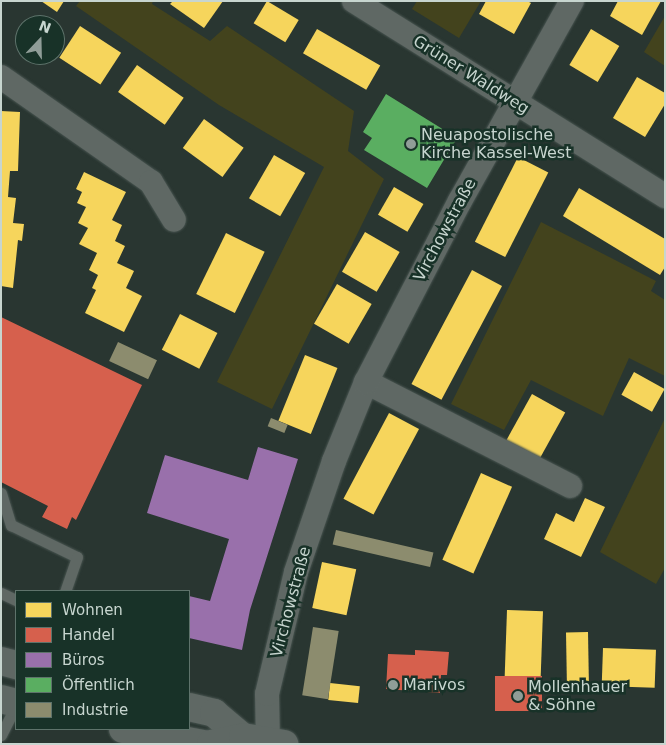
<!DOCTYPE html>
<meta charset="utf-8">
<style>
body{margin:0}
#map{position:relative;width:666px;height:745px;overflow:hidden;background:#293631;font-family:"DejaVu Sans",sans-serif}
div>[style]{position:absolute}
.green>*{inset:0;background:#43431d}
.homes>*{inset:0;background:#f6d55c;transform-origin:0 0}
.shops>*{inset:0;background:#d6604d;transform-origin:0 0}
.offices>*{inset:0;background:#9970ab}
.public>*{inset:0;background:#5aae61}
.industry>*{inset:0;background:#8c8c6e;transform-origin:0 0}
.roads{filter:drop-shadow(0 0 1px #485450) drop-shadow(0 0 1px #485450)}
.service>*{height:11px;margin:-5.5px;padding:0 5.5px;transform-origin:5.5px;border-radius:5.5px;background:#5f6864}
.minor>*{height:24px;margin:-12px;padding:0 12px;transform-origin:12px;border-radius:12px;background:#5f6864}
.secondary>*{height:28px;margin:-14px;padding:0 14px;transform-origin:14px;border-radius:14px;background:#5f6864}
.dots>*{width:14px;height:14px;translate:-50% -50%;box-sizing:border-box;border:2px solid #183228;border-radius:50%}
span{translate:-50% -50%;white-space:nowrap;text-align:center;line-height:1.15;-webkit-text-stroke:5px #183228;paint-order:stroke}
.street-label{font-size:16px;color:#c7d5cf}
.poi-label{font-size:16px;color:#c7d5cf}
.left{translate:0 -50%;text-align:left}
.frame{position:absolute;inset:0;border:2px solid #c7d5cf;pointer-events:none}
.legend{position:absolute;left:15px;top:590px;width:175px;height:140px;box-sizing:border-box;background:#183228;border:1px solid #5e736b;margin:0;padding:6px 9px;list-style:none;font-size:15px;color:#c7d5cf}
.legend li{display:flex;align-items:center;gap:10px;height:25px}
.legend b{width:25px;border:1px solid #5e736b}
.north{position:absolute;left:15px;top:15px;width:50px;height:50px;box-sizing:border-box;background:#183228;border:1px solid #5e736b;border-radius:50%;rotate:21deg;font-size:14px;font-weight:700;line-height:20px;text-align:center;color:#c7d5cf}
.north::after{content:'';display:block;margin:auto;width:18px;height:22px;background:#909d98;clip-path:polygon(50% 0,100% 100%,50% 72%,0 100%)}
</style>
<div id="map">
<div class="green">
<i style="clip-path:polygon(80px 1px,153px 1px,152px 4px,210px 41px,227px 26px,354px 111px,348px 151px,384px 179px,272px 409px,217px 382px,324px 167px,219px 105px,76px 6px)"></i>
<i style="clip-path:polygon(417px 1px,481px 1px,459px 38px,412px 9px)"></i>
<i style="clip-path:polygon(665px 16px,665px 66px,644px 52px)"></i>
<i style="clip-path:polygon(541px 222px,656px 281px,651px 291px,665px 300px,665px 376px,629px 358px,603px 416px,531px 380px,504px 430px,451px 404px)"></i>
<i style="clip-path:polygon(665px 418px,665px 568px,656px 584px,600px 552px)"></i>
</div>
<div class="homes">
<i style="clip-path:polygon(41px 1px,64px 1px,57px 12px)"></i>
<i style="clip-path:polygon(173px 1px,223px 1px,204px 28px,170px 4px)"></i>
<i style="left:267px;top:1px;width:37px;height:26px;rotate:31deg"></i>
<i style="clip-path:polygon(486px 1px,527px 1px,531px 3px,514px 34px,479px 14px)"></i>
<i style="clip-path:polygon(618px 1px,661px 1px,642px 35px,610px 16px)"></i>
<i style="left:80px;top:26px;width:49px;height:38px;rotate:33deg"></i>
<i style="left:317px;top:29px;width:73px;height:28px;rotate:30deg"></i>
<i style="left:591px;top:29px;width:33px;height:42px;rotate:31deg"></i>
<i style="left:137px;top:65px;width:57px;height:33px;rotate:35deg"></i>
<i style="clip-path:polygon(637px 77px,665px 93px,665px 104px,645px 137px,613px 118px)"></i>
<i style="clip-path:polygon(1px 111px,20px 112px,18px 171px,10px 171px,8px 197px,16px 198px,13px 223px,24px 224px,22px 241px,18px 240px,13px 288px,1px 286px)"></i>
<i style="left:204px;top:119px;width:49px;height:36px;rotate:36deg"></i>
<i style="left:274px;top:155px;width:36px;height:50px;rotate:30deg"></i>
<i style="left:518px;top:157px;width:34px;height:95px;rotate:27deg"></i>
<i style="clip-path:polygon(84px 172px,126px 192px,112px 220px,122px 225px,115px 241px,125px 246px,117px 263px,134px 271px,126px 288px,142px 296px,124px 332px,85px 313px,96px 290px,92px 288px,98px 275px,89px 270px,97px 253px,79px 244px,88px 228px,78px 223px,86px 207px,77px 203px,82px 192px,76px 189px)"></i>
<i style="left:394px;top:187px;width:34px;height:32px;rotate:30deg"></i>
<i style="clip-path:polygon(579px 188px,665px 239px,665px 267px,660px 275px,563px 216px)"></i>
<i style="left:365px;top:232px;width:40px;height:46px;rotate:30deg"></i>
<i style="left:226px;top:233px;width:43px;height:68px;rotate:26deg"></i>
<i style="left:472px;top:270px;width:34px;height:129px;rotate:28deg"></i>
<i style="left:337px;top:284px;width:40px;height:46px;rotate:30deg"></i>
<i style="left:180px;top:314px;width:42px;height:40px;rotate:27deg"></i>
<i style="left:305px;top:355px;width:35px;height:71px;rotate:22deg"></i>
<i style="left:634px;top:372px;width:35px;height:26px;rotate:29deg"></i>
<i style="left:532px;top:394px;width:38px;height:54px;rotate:29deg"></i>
<i style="left:389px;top:413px;width:34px;height:97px;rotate:28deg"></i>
<i style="left:481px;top:473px;width:34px;height:95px;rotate:24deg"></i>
<i style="clip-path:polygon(585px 498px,605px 507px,581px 557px,544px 539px,556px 513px,574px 522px)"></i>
<i style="left:322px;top:562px;width:35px;height:47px;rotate:12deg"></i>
<i style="left:507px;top:610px;width:36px;height:66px;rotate:2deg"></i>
<i style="left:588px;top:632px;width:52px;height:22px;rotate:89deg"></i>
<i style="left:603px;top:648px;width:53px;height:38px;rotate:2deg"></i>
<i style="left:330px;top:683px;width:30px;height:17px;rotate:6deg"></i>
</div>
<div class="shops">
<i style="clip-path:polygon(1px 317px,142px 385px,76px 520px,72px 517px,67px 529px,42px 517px,48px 506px,1px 482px)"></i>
<i style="clip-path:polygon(415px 650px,449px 652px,447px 675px,441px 675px,440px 693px,386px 689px,388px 654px,415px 655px)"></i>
<i style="left:495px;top:676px;width:47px;height:35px"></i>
</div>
<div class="offices">
<i style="clip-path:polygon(258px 447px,298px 459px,250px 610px,242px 650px,189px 638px,189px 596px,210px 601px,229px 539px,147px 513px,165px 455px,248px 480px)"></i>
</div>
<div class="public">
<i style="clip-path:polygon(386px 94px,457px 138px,427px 188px,364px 150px,372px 138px,363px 132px)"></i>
</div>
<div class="industry">
<i style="left:118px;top:342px;width:43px;height:21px;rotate:25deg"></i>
<i style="left:271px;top:418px;width:18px;height:9px;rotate:22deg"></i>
<i style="left:336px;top:530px;width:100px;height:15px;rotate:13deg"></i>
<i style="left:313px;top:627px;width:26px;height:69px;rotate:9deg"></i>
</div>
<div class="roads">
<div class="service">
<i style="left:1px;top:493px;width:34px;rotate:73deg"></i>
<i style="left:11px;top:525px;width:73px;rotate:25.9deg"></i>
<i style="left:77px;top:557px;width:36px;rotate:109deg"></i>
<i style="left:1px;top:593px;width:17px;rotate:25deg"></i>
<i style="left:1px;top:735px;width:33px;rotate:-63deg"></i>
</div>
<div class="minor">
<i style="left:354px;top:1px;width:367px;rotate:32.1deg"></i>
<i style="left:1px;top:77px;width:183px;rotate:35deg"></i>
<i style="left:151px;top:182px;width:44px;rotate:58.8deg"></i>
<i style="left:366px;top:382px;width:229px;rotate:27deg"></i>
<i style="left:268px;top:744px;width:50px;rotate:-91.1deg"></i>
<i style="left:267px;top:694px;width:125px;rotate:-76.6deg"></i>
<i style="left:296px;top:572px;width:117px;rotate:-71.1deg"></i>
<i style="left:334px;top:461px;width:85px;rotate:-67.9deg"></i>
<i style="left:366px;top:382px;width:204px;rotate:-62.6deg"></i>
<i style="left:460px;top:201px;width:229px;rotate:-60.8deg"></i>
</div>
<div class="secondary">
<i style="left:1px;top:661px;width:16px;rotate:15deg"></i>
<i style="left:1px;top:699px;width:16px;rotate:15deg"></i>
<i style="left:189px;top:707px;width:26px;rotate:13deg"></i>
<i style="left:214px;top:713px;width:38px;rotate:40deg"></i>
<i style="left:123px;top:729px;width:82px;rotate:10.5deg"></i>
<i style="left:211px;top:744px;width:33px;rotate:-12deg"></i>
<i style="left:243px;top:737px;width:42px;rotate:9.7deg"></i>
</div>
</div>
<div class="dots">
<i style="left:411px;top:144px;background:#909d98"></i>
<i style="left:393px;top:685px;background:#909d98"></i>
<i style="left:518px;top:696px;background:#909d98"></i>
</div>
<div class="street-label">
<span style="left:471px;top:75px;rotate:32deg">Grüner Waldweg</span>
<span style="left:445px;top:230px;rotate:-62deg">Virchowstraße</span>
<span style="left:291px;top:602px;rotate:-75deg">Virchowstraße</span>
</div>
<div class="poi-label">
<span class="left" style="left:421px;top:144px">Neuapostolische<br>Kirche Kassel-West</span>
<span class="left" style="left:403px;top:685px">Marivos</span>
<span class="left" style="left:528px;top:696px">Mollenhauer<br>&amp; Söhne</span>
</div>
<div class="frame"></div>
<ul class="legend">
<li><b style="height:14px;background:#f6d55c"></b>Wohnen</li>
<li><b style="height:14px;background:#d6604d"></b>Handel</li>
<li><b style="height:14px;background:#9970ab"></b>Büros</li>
<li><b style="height:14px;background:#5aae61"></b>Öffentlich</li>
<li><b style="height:14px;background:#8c8c6e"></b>Industrie</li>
</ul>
<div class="north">N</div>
</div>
